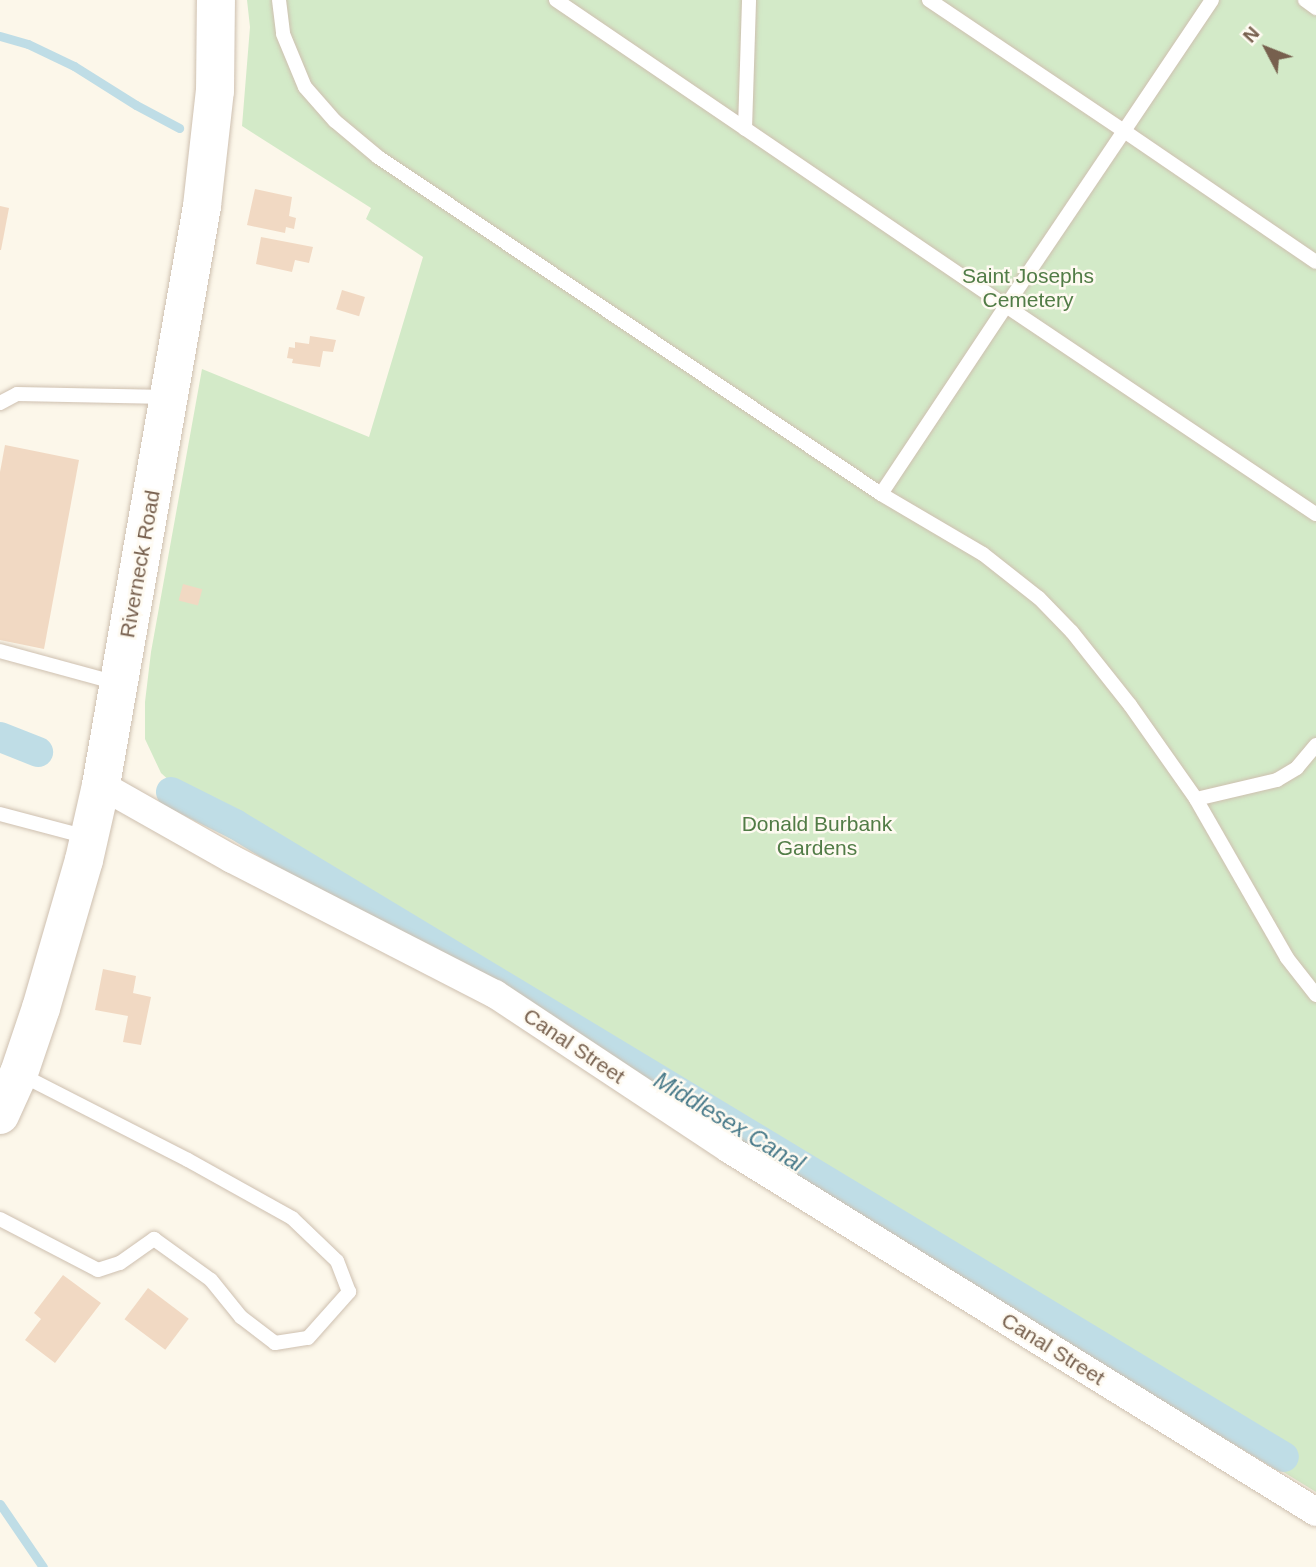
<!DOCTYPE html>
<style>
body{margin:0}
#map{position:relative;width:1316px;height:1567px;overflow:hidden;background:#fcf7ea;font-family:Arial,sans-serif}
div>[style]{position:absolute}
.green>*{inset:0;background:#d3eac8}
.stream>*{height:9px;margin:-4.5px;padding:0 4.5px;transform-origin:4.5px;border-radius:4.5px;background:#bfdde6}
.canal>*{height:30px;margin:-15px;padding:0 15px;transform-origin:15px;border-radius:15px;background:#bfdde6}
.building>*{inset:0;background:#f1d9c3;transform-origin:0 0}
.roads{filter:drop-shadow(0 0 2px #cec0b0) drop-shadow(0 0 2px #cec0b0)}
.service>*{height:14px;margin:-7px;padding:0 7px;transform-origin:7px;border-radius:7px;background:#fff}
.minor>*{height:28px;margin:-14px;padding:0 14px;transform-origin:14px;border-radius:14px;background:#fff}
.secondary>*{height:38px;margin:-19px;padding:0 19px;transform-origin:19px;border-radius:19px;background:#fff}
span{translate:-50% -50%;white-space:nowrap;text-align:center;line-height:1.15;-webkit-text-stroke:5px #fefaf1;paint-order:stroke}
.park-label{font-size:21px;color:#517c46}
.street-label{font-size:21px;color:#77604e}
.water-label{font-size:23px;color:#477989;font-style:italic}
.north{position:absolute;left:1232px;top:14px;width:70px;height:70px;-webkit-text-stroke:5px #fefaf1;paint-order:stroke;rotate:312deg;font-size:19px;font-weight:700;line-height:28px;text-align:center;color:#77604e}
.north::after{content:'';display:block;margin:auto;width:24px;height:32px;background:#77604e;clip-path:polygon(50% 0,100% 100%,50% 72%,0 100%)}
</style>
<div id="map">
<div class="green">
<i style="clip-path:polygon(247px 0,1316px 0,1316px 1492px,630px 1071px,228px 834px,161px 773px,145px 739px,145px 702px,151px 652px,202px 369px,369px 437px,423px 257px,366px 219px,371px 208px,242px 126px,250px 27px)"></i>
</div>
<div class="stream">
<i style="left:0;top:36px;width:29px;rotate:16deg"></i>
<i style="left:28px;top:44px;width:51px;rotate:25.6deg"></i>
<i style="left:74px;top:66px;width:73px;rotate:32.2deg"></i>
<i style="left:136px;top:105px;width:49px;rotate:28.1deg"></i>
<i style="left:0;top:1504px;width:76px;rotate:55.7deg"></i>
</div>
<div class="canal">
<i style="left:0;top:737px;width:41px;rotate:21.5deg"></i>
<i style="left:171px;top:792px;width:72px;rotate:26.6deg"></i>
<i style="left:235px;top:824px;width:1225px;rotate:31.11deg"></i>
</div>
<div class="building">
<i style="clip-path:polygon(255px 189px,292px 197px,289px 216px,296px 218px,294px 229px,286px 227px,285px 233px,247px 225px)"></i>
<i style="clip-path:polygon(0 206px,9px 208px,1px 250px,0 250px)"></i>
<i style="clip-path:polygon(261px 237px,313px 247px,309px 263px,295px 260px,292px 272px,256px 264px)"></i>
<i style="left:342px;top:290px;width:24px;height:20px;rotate:17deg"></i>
<i style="clip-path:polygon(310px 336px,336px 340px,333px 352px,323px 351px,320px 367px,292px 363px,293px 359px,287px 358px,289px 347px,295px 348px,295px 342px,309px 344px)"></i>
<i style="clip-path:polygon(5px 445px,79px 460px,44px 649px,0 640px,0 472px)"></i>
<i style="left:183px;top:584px;width:20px;height:17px;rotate:15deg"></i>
<i style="clip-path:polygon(103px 969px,136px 976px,133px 993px,151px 997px,141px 1045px,123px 1042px,128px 1016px,95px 1010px)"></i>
<i style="clip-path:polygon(63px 1275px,101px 1303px,55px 1363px,25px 1340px,41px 1319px,34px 1313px)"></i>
<i style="left:148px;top:1288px;width:51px;height:39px;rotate:37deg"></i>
</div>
<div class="roads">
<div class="service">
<i style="left:279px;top:0;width:34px;rotate:83deg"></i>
<i style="left:283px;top:34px;width:57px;rotate:67.5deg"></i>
<i style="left:305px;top:87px;width:45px;rotate:48.6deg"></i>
<i style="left:335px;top:121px;width:56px;rotate:39.9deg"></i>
<i style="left:378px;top:157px;width:605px;rotate:33.82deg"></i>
<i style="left:881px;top:494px;width:226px;rotate:-56.4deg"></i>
<i style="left:1006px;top:306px;width:373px;rotate:33.9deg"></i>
<i style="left:556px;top:0;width:544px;rotate:34.22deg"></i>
<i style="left:1006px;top:306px;width:211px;rotate:-56deg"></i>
<i style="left:1124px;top:131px;width:235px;rotate:-146.1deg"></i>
<i style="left:1212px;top:0;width:158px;rotate:123.9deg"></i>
<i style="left:1124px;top:131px;width:232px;rotate:34.3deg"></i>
<i style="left:1305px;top:0;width:14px;rotate:36deg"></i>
<i style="left:745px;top:129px;width:129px;rotate:-88.2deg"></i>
<i style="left:0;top:403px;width:19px;rotate:-28deg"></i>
<i style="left:17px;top:394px;width:151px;rotate:1.1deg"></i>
<i style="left:881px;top:494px;width:118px;rotate:30.5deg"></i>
<i style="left:983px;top:554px;width:71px;rotate:38.2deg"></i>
<i style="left:1039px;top:598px;width:47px;rotate:45.9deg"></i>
<i style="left:1072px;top:632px;width:93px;rotate:51.5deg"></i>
<i style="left:1130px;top:705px;width:115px;rotate:54.9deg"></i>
<i style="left:0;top:651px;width:121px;rotate:15.3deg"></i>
<i style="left:1316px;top:745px;width:30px;rotate:130deg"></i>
<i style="left:1297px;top:768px;width:23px;rotate:149deg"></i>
<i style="left:1277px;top:780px;width:83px;rotate:166.8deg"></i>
<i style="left:1196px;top:799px;width:183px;rotate:60.2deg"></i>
<i style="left:1287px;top:958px;width:47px;rotate:51.9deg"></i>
<i style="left:0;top:814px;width:90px;rotate:14.8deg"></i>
<i style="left:0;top:1219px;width:110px;rotate:27.5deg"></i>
<i style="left:98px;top:1270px;width:23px;rotate:-18deg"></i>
<i style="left:120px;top:1263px;width:42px;rotate:-35.2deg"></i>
<i style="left:154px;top:1239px;width:70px;rotate:35.7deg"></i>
<i style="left:211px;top:1280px;width:48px;rotate:51deg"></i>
<i style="left:241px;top:1317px;width:43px;rotate:37.4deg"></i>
<i style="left:275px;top:1343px;width:33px;rotate:-9deg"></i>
<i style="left:308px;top:1338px;width:62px;rotate:-48.3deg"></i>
<i style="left:349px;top:1292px;width:33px;rotate:-111deg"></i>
<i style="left:337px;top:1261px;width:62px;rotate:-136.3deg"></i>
<i style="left:292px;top:1218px;width:119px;rotate:-150.9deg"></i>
<i style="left:188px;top:1160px;width:189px;rotate:-152.9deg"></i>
</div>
<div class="minor">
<i style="left:101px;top:785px;width:150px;rotate:29.5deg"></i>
<i style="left:232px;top:859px;width:296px;rotate:27.2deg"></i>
<i style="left:495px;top:994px;width:281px;rotate:33.5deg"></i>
<i style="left:729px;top:1149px;width:690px;rotate:31.73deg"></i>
</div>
<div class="secondary">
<i style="left:0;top:1115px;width:46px;rotate:-65.7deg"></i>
<i style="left:19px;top:1073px;width:69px;rotate:-71.3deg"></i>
<i style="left:41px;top:1008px;width:154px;rotate:-73.8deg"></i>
<i style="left:84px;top:860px;width:77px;rotate:-77.2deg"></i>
<i style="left:101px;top:785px;width:588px;rotate:-80.1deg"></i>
<i style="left:202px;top:206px;width:116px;rotate:-83.6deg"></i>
<i style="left:215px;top:91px;width:91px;rotate:-89.4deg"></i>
</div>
</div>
<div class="park-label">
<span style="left:1028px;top:288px">Saint Josephs<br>Cemetery</span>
<span style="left:817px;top:836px">Donald Burbank<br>Gardens</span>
</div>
<div class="street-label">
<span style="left:140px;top:564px;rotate:-80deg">Riverneck Road</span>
<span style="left:574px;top:1046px;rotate:34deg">Canal Street</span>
<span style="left:1053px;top:1349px;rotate:32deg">Canal Street</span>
</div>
<div class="water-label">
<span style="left:729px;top:1122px;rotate:31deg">Middlesex Canal</span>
</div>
<div class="north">N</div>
</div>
